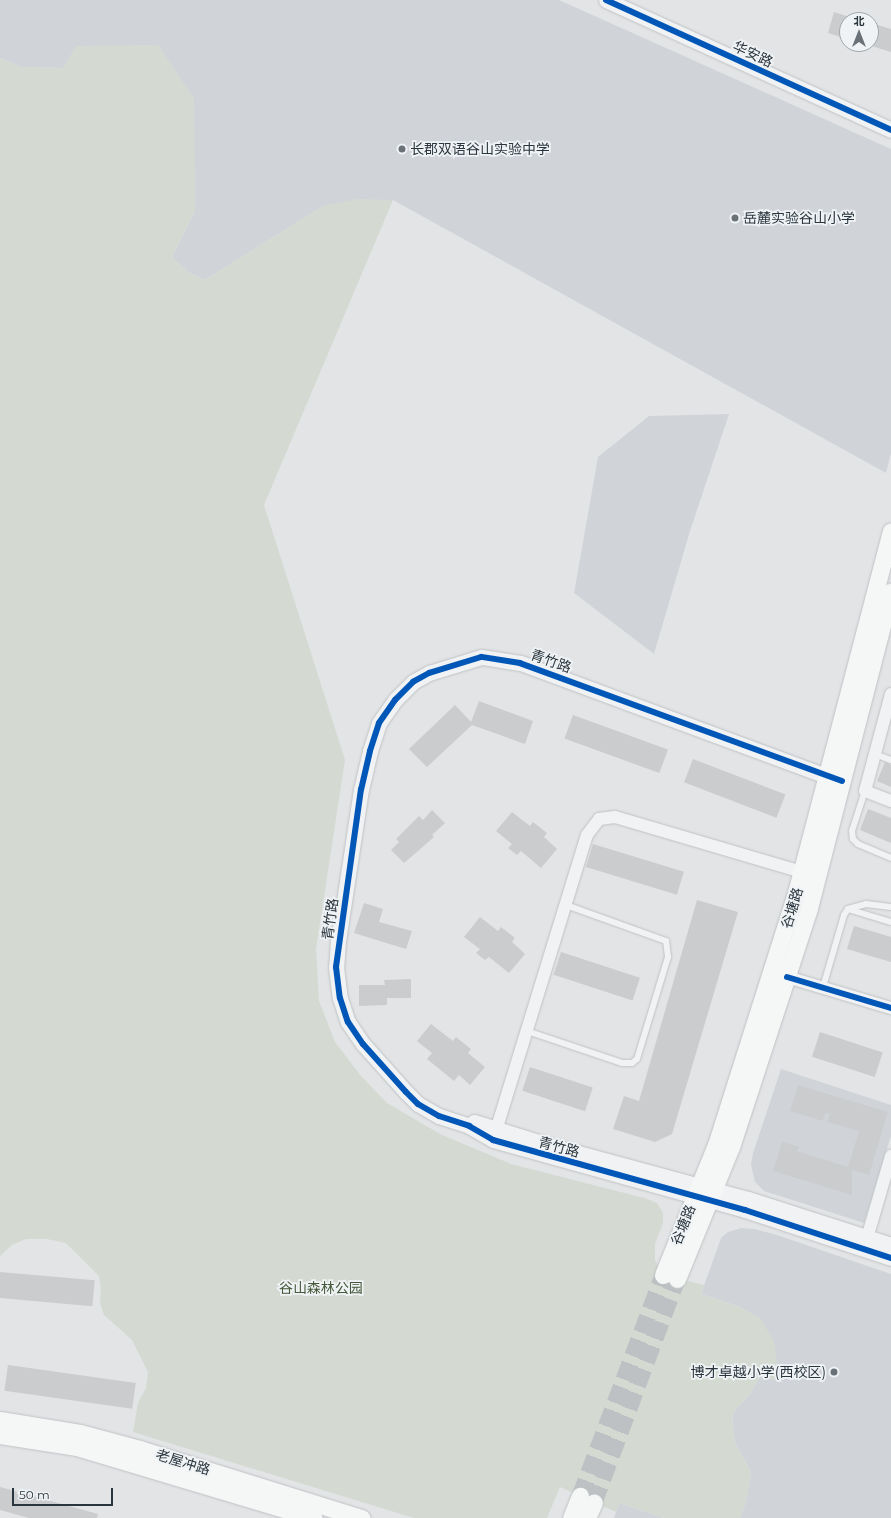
<!DOCTYPE html>
<meta charset="utf-8">
<style>
body{margin:0}
#map{position:relative;width:891px;height:1518px;overflow:hidden;background:#e2e4e6;font-family:Montserrat,"Noto Sans SC",sans-serif}
div>[style]{position:absolute}
.built>*{inset:0;background:#d0d4d9}
.green>*{inset:0;background:#d4dad2}
.building>*{inset:0;background:#caccce;transform-origin:0 0}
.secondary-tunnel>*{height:17px;margin-top:-8.5px;transform-origin:0;background:repeating-linear-gradient(90deg,#bdc1c4 0 17px,transparent 0 25px)}
.roads{filter:drop-shadow(0 0 1px #c0c2c4) drop-shadow(0 0 1px #c0c2c4)}
.service>*{height:6px;margin:-3px;padding:0 3px;transform-origin:3px;border-radius:3px;background:#f0f2f3}
.minor>*{height:12px;margin:-6px;padding:0 6px;transform-origin:6px;border-radius:6px;background:#f0f2f3}
.tertiary>*{height:15px;margin:-7.5px;padding:0 7.5px;transform-origin:7.5px;border-radius:7.5px;background:#f0f2f3}
.secondary>*{height:17px;margin:-8.5px;padding:0 8.5px;transform-origin:8.5px;border-radius:8.5px;background:#f5f6f6}
.cycleway>*{height:6px;margin:-3px;padding:0 3px;transform-origin:3px;border-radius:3px;background:#0057b8}
.dots>*{width:11px;height:11px;translate:-50% -50%;box-sizing:border-box;border:2px solid #eff3f5;border-radius:50%}
span{translate:-50% -50%;white-space:nowrap;text-align:center;line-height:1.15;-webkit-text-stroke:3.5px #eff3f5;paint-order:stroke}
.street-label{font-size:14px;color:#2a353d}
.poi-label{font-size:14px;color:#2a353d}
.left{translate:0 -50%;text-align:left}
.right{translate:-100% -50%;text-align:right}
.park-label{font-size:14px;color:#455839}
.north{position:absolute;left:839px;top:12px;width:40px;height:40px;box-sizing:border-box;background:#eff3f5;border:1px solid #a0a7ab;border-radius:50%;rotate:0deg;font-size:11px;font-weight:700;line-height:16px;text-align:center;color:#2a353d}
.north::after{content:'';display:block;margin:auto;width:14px;height:18px;background:#6a7278;clip-path:polygon(50% 0,100% 100%,50% 72%,0 100%)}
.scale{position:absolute;left:12px;top:1488px;width:101px;height:18px;box-sizing:border-box;border:2px solid #2a353d;border-top:0;padding-left:5px;font-size:12px;line-height:14px;white-space:nowrap;color:#2a353d;-webkit-text-stroke:3px #eff3f5;paint-order:stroke}
</style>
<div id="map">
<div class="built">
<i style="clip-path:polygon(0 0,559px 0,891px 149px,891px 453px,886px 473px,393px 200px,323px 206px,205px 280px,188px 272px,172px 257px,195px 211px,63px 68px,21px 67px,0 58px)"></i>
<i style="clip-path:polygon(729px 414px,690px 531px,654px 654px,574px 593px,598px 457px,649px 416px)"></i>
<i style="clip-path:polygon(781px 1069px,891px 1105px,891px 1136px,864px 1223px,764px 1191px,755px 1182px,751px 1165px,753px 1153px)"></i>
<i style="clip-path:polygon(741px 1228px,754px 1229px,777px 1235px,891px 1274px,891px 1518px,740px 1518px,746px 1501px,751px 1472px,735px 1443px,732px 1418px,735px 1410px,749px 1395px,761px 1375px,775px 1380px,740px 1307px,701px 1294px,721px 1238px,728px 1232px)"></i>
<i style="clip-path:polygon(619px 1503px,664px 1518px,614px 1518px)"></i>
</div>
<div class="green">
<i style="clip-path:polygon(158px 45px,194px 99px,195px 211px,172px 257px,188px 272px,205px 280px,323px 206px,358px 199px,393px 200px,264px 505px,345px 760px,316px 949px,319px 1001px,335px 1042px,361px 1076px,387px 1103px,440px 1134px,511px 1164px,644px 1198px,657px 1203px,663px 1213px,663px 1223px,655px 1244px,655px 1260px,663px 1275px,704px 1285px,701px 1294px,740px 1307px,760px 1318px,774px 1341px,778px 1368px,775px 1380px,761px 1375px,749px 1395px,735px 1410px,732px 1418px,735px 1443px,751px 1472px,746px 1501px,740px 1518px,664px 1518px,619px 1503px,616px 1512px,560px 1487px,547px 1518px,414px 1518px,133px 1432px,138px 1403px,146px 1388px,148px 1372px,132px 1340px,104px 1315px,100px 1303px,101px 1289px,99px 1276px,66px 1243px,47px 1239px,26px 1239px,12px 1245px,0 1256px,0 58px,21px 67px,63px 68px,76px 46px)"></i>
</div>
<div class="building">
<i style="clip-path:polygon(834px 12px,859px 20px,847px 20px,847px 39px,828px 33px)"></i>
<i style="clip-path:polygon(871px 23px,891px 29px,891px 52px,865px 44px,871px 44px)"></i>
<i style="clip-path:polygon(479px 701px,533px 721px,525px 744px,472px 725px,427px 767px,409px 749px,455px 705px,471px 722px)"></i>
<i style="left:573px;top:715px;width:101px;height:25px;rotate:20deg"></i>
<i style="left:693px;top:759px;width:99px;height:25px;rotate:21deg"></i>
<i style="clip-path:polygon(885px 762px,891px 765px,891px 787px,877px 781px)"></i>
<i style="clip-path:polygon(868px 809px,891px 818px,891px 843px,860px 830px)"></i>
<i style="clip-path:polygon(432px 810px,445px 823px,432px 835px,434px 837px,404px 863px,391px 850px,399px 842px,396px 839px,419px 816px,423px 820px)"></i>
<i style="clip-path:polygon(512px 812px,530px 826px,533px 822px,547px 833px,544px 837px,557px 849px,541px 868px,521px 851px,517px 855px,508px 848px,512px 844px,496px 831px)"></i>
<i style="left:593px;top:844px;width:95px;height:24px;rotate:17deg"></i>
<i style="clip-path:polygon(697px 900px,738px 912px,672px 1134px,655px 1142px,613px 1129px,624px 1096px,639px 1101px)"></i>
<i style="clip-path:polygon(364px 903px,383px 909px,379px 922px,412px 931px,406px 949px,354px 933px)"></i>
<i style="clip-path:polygon(480px 917px,498px 931px,501px 927px,515px 938px,512px 942px,525px 954px,509px 973px,489px 957px,485px 960px,476px 953px,480px 949px,464px 937px)"></i>
<i style="clip-path:polygon(854px 926px,891px 937px,891px 962px,847px 949px)"></i>
<i style="left:561px;top:952px;width:83px;height:24px;rotate:18deg"></i>
<i style="clip-path:polygon(411px 979px,411px 998px,387px 998px,387px 1005px,359px 1006px,359px 985px,385px 985px,384px 980px)"></i>
<i style="clip-path:polygon(431px 1024px,453px 1041px,456px 1037px,471px 1049px,468px 1053px,485px 1067px,470px 1085px,459px 1075px,454px 1081px,427px 1059px,432px 1053px,417px 1041px)"></i>
<i style="left:820px;top:1032px;width:66px;height:26px;rotate:18deg"></i>
<i style="left:530px;top:1067px;width:66px;height:25px;rotate:18deg"></i>
<i style="clip-path:polygon(798px 1085px,888px 1112px,869px 1175px,852px 1170px,852px 1195px,773px 1171px,782px 1142px,799px 1147px,797px 1151px,848px 1167px,859px 1131px,827px 1122px,830px 1114px,825px 1113px,823px 1121px,790px 1111px)"></i>
<i style="left:0;top:1272px;width:95px;height:26px;rotate:5deg"></i>
<i style="left:8px;top:1365px;width:129px;height:26px;rotate:8deg"></i>
<i style="clip-path:polygon(0 1487px,98px 1514px,97px 1518px,29px 1518px,0 1510px)"></i>
</div>
<div class="secondary-tunnel">
<i style="left:580px;top:1496px;width:236px;rotate:-69.4deg"></i>
<i style="left:594px;top:1502px;width:238px;rotate:-69.6deg"></i>
</div>
<div class="roads">
<div class="service">
<i style="left:875px;top:754px;width:17px;rotate:21deg"></i>
<i style="left:865px;top:791px;width:42px;rotate:108deg"></i>
<i style="left:852px;top:831px;width:8px;rotate:83deg"></i>
<i style="left:853px;top:839px;width:7px;rotate:45deg"></i>
<i style="left:858px;top:844px;width:36px;rotate:23deg"></i>
<i style="left:848px;top:909px;width:45px;rotate:16.8deg"></i>
<i style="left:823px;top:987px;width:75px;rotate:-73.7deg"></i>
<i style="left:844px;top:915px;width:7px;rotate:-56deg"></i>
<i style="left:848px;top:909px;width:19px;rotate:-16deg"></i>
<i style="left:866px;top:904px;width:25px;rotate:7deg"></i>
<i style="left:527px;top:1031px;width:100px;rotate:18.6deg"></i>
<i style="left:622px;top:1063px;width:10px"></i>
<i style="left:632px;top:1063px;width:6px;rotate:-39deg"></i>
<i style="left:637px;top:1059px;width:107px;rotate:-73.1deg"></i>
<i style="left:668px;top:957px;width:16px;rotate:-97deg"></i>
<i style="left:666px;top:941px;width:106px;rotate:-160.2deg"></i>
</div>
<div class="minor">
<i style="left:891px;top:694px;width:100px;rotate:105deg"></i>
<i style="left:865px;top:791px;width:28px;rotate:21deg"></i>
<i style="left:787px;top:977px;width:109px;rotate:16.6deg"></i>
<i style="left:494px;top:1137px;width:316px;rotate:-72.9deg"></i>
<i style="left:587px;top:835px;width:20px;rotate:-53deg"></i>
<i style="left:599px;top:819px;width:16px;rotate:-7deg"></i>
<i style="left:615px;top:817px;width:195px;rotate:16.4deg"></i>
<i style="left:865px;top:1245px;width:93px;rotate:-73.7deg"></i>
</div>
<div class="tertiary">
<i style="left:606px;top:0;width:313px;rotate:24.5deg"></i>
<i style="left:837px;top:780px;width:338px;rotate:-159.7deg"></i>
<i style="left:520px;top:663px;width:39px;rotate:-171deg"></i>
<i style="left:481px;top:657px;width:54px;rotate:162.9deg"></i>
<i style="left:429px;top:673px;width:18px;rotate:151deg"></i>
<i style="left:413px;top:682px;width:25px;rotate:135deg"></i>
<i style="left:395px;top:700px;width:28px;rotate:125deg"></i>
<i style="left:379px;top:723px;width:29px;rotate:108deg"></i>
<i style="left:370px;top:751px;width:39px;rotate:103deg"></i>
<i style="left:361px;top:789px;width:154px;rotate:98.6deg"></i>
<i style="left:338px;top:941px;width:26px;rotate:94deg"></i>
<i style="left:336px;top:967px;width:31px;rotate:83deg"></i>
<i style="left:340px;top:998px;width:25px;rotate:72deg"></i>
<i style="left:348px;top:1022px;width:27px;rotate:56deg"></i>
<i style="left:363px;top:1044px;width:64px;rotate:48.1deg"></i>
<i style="left:406px;top:1092px;width:17px;rotate:45deg"></i>
<i style="left:418px;top:1104px;width:24px;rotate:30deg"></i>
<i style="left:439px;top:1116px;width:32px;rotate:18deg"></i>
<i style="left:469px;top:1126px;width:28px;rotate:30deg"></i>
<i style="left:493px;top:1140px;width:262px;rotate:15.5deg"></i>
<i style="left:745px;top:1210px;width:154px;rotate:18.2deg"></i>
<i style="left:474px;top:1122px;width:74px;rotate:17.2deg"></i>
<i style="left:545px;top:1144px;width:210px;rotate:15.2deg"></i>
<i style="left:748px;top:1199px;width:150px;rotate:17.8deg"></i>
</div>
<div class="secondary">
<i style="left:663px;top:1275px;width:144px;rotate:-67.9deg"></i>
<i style="left:717px;top:1142px;width:261px;rotate:-72.4deg"></i>
<i style="left:796px;top:893px;width:374px;rotate:-75.3deg"></i>
<i style="left:677px;top:1279px;width:143px;rotate:-67.8deg"></i>
<i style="left:731px;top:1147px;width:251px;rotate:-71.9deg"></i>
<i style="left:809px;top:908px;width:327px;rotate:-75.5deg"></i>
<i style="left:0;top:1420px;width:81px;rotate:9.2deg"></i>
<i style="left:80px;top:1433px;width:62px;rotate:14.9deg"></i>
<i style="left:140px;top:1449px;width:232px;rotate:17.3deg"></i>
<i style="left:0;top:1435px;width:78px;rotate:8.9deg"></i>
<i style="left:77px;top:1447px;width:247px;rotate:16.7deg"></i>
<i style="left:571px;top:1518px;width:24px;rotate:-68deg"></i>
<i style="left:587px;top:1518px;width:17px;rotate:-66deg"></i>
</div>
</div>
<div class="cycleway">
<i style="left:606px;top:0;width:313px;rotate:24.5deg"></i>
<i style="left:842px;top:781px;width:343px;rotate:-159.9deg"></i>
<i style="left:520px;top:663px;width:39px;rotate:-171deg"></i>
<i style="left:481px;top:657px;width:54px;rotate:162.9deg"></i>
<i style="left:429px;top:673px;width:18px;rotate:151deg"></i>
<i style="left:413px;top:682px;width:25px;rotate:135deg"></i>
<i style="left:395px;top:700px;width:28px;rotate:125deg"></i>
<i style="left:379px;top:723px;width:29px;rotate:108deg"></i>
<i style="left:370px;top:751px;width:39px;rotate:103deg"></i>
<i style="left:361px;top:789px;width:180px;rotate:98deg"></i>
<i style="left:336px;top:967px;width:31px;rotate:83deg"></i>
<i style="left:340px;top:998px;width:25px;rotate:72deg"></i>
<i style="left:348px;top:1022px;width:27px;rotate:56deg"></i>
<i style="left:363px;top:1044px;width:64px;rotate:48.1deg"></i>
<i style="left:406px;top:1092px;width:17px;rotate:45deg"></i>
<i style="left:418px;top:1104px;width:24px;rotate:30deg"></i>
<i style="left:439px;top:1116px;width:32px;rotate:18deg"></i>
<i style="left:469px;top:1126px;width:28px;rotate:30deg"></i>
<i style="left:493px;top:1140px;width:262px;rotate:15.5deg"></i>
<i style="left:745px;top:1210px;width:154px;rotate:18.2deg"></i>
<i style="left:787px;top:977px;width:109px;rotate:16.6deg"></i>
</div>
<div class="dots">
<i style="left:402px;top:149px;background:#6a7278"></i>
<i style="left:735px;top:218px;background:#6a7278"></i>
<i style="left:834px;top:1372px;background:#6a7278"></i>
</div>
<div class="street-label">
<span style="left:753px;top:54px;rotate:25deg">华安路</span>
<span style="left:551px;top:661px;rotate:20deg">青竹路</span>
<span style="left:792px;top:908px;rotate:-73deg">谷塘路</span>
<span style="left:330px;top:919px;rotate:-82deg">青竹路</span>
<span style="left:559px;top:1147px;rotate:15deg">青竹路</span>
<span style="left:683px;top:1225px;rotate:-68deg">谷塘路</span>
<span style="left:183px;top:1462px;rotate:17deg">老屋冲路</span>
</div>
<div class="poi-label">
<span class="left" style="left:410px;top:149px">长郡双语谷山实验中学</span>
<span class="left" style="left:743px;top:218px">岳麓实验谷山小学</span>
<span class="right" style="left:826px;top:1372px">博才卓越小学(西校区)</span>
</div>
<div class="park-label">
<span style="left:321px;top:1288px">谷山森林公园</span>
</div>
<div class="north">北</div>
<div class="scale">50 m</div>
</div>
